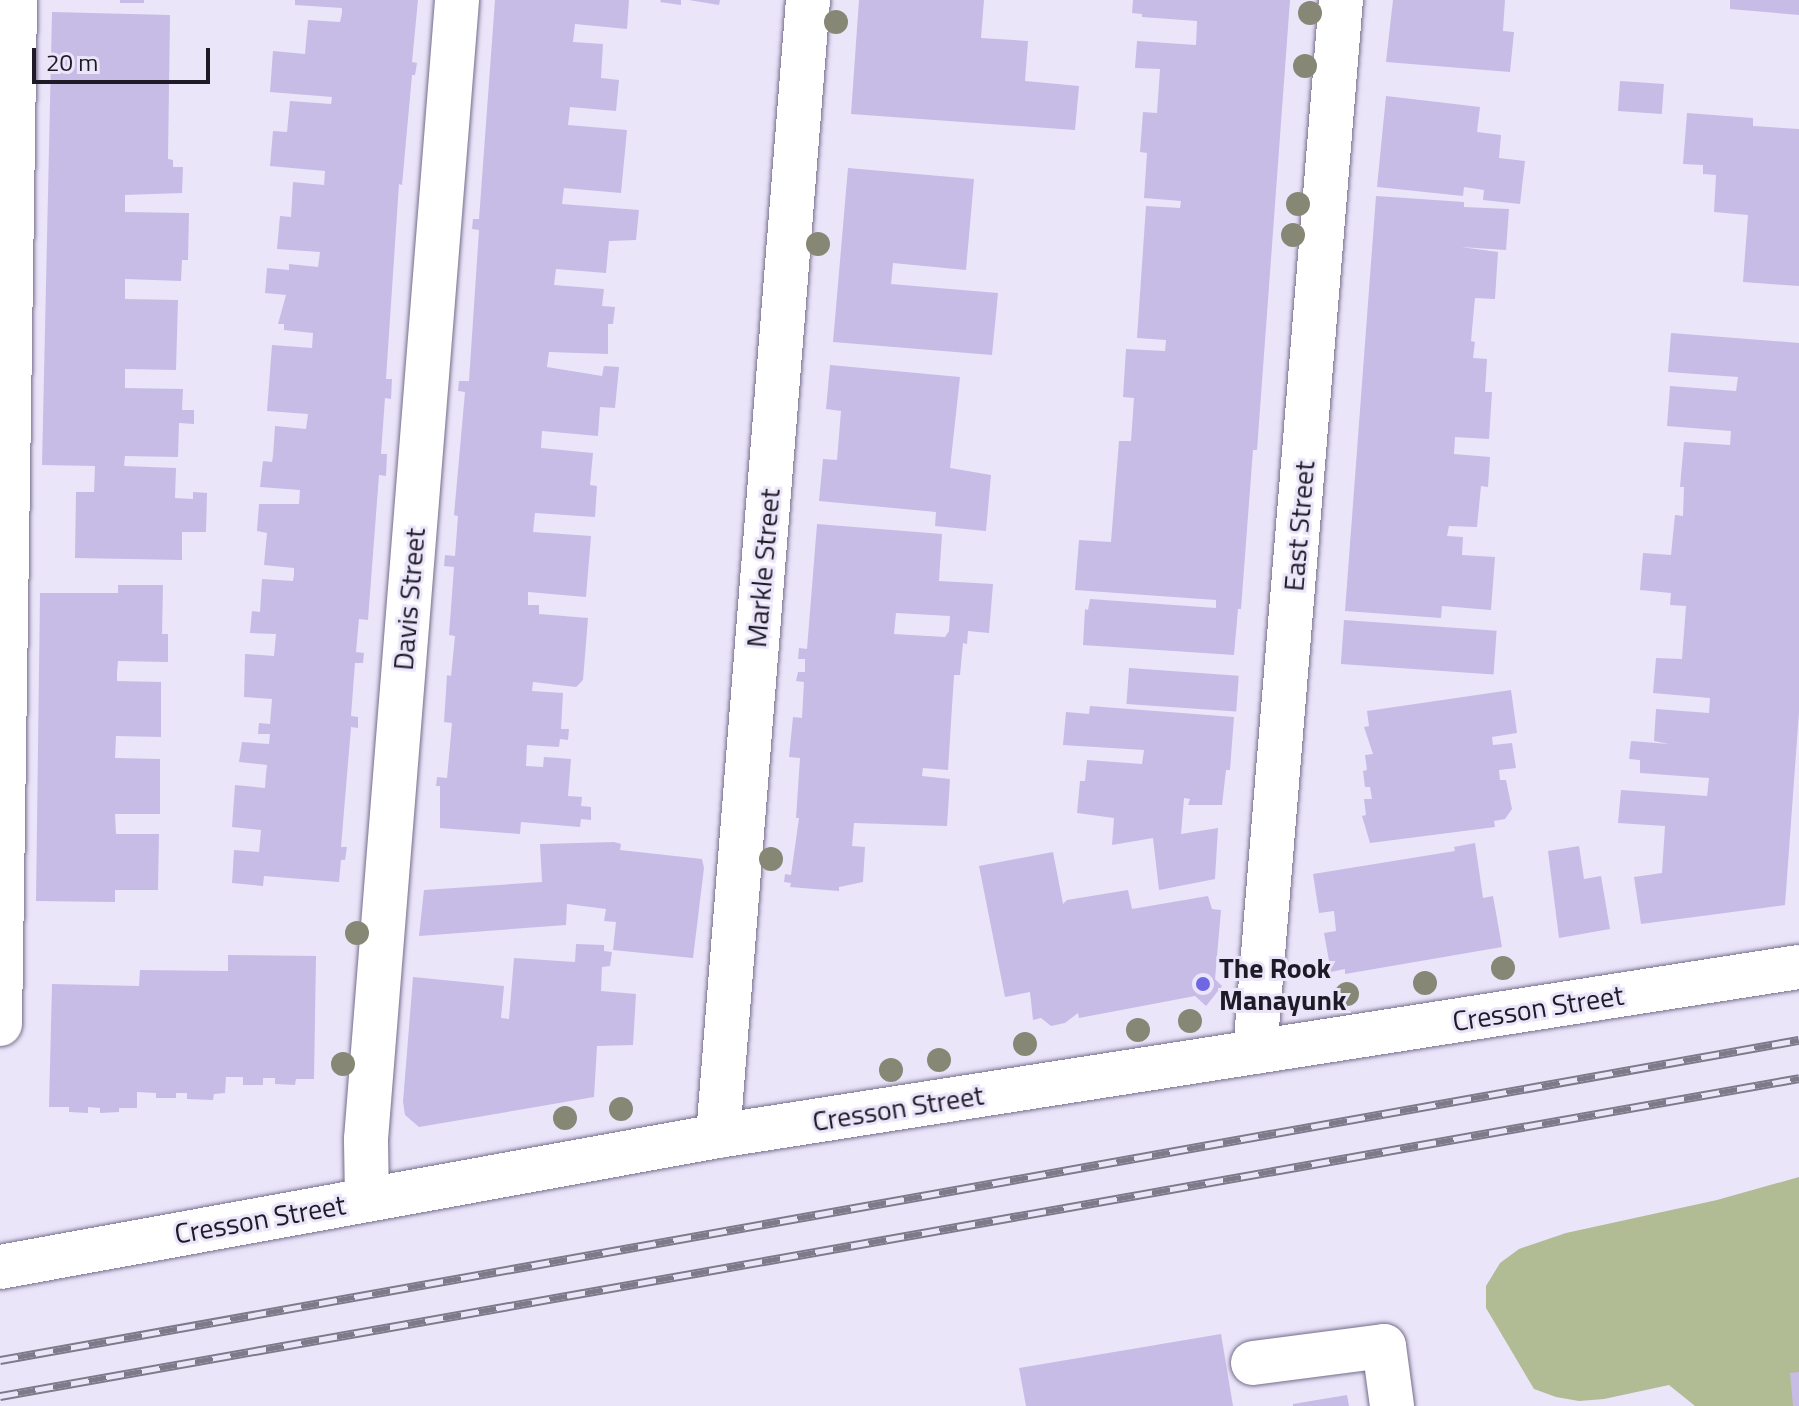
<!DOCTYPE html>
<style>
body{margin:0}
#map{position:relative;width:1799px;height:1406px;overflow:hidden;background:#ebe5fa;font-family:"Titillium Web",sans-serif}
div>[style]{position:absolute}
.green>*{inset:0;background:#b1bb94}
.building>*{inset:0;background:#c7bce6;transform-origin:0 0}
.roads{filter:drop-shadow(0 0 2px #756d8b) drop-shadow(0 0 2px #756d8b)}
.minor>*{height:44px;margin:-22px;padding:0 22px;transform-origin:22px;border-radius:22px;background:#fff}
.rail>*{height:9px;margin-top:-4.5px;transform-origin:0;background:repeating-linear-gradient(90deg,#ebe5fa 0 18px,#7f7a8a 0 36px);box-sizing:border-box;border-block:2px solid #7f7a8a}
.trees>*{width:24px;height:24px;margin:-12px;border-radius:50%;background:#868875}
.dots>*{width:22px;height:22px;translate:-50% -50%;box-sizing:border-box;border:4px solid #ebe5fa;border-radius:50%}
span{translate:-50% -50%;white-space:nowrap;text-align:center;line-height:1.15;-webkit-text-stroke:6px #ebe5fa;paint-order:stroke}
.street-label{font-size:28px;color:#1e1a26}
.poi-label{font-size:28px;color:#1e1a26;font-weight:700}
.left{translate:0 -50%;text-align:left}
.scale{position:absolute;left:32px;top:48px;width:178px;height:36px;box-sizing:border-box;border:4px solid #1e1a26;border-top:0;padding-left:10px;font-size:24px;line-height:28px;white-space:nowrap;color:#1e1a26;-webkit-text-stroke:6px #ebe5fa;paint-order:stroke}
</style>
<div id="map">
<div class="green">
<i style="clip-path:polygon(1799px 1177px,1799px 1406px,1695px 1406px,1669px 1385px,1604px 1399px,1579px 1401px,1556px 1397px,1534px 1389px,1486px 1308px,1486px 1286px,1500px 1263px,1519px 1249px,1566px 1233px,1717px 1200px)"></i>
</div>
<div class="building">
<i style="left:120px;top:0;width:24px;height:3px"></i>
<i style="clip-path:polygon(295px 0,418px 0,412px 62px,417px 63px,415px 75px,412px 75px,402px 185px,399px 184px,386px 379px,392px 379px,391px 399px,385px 398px,381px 454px,387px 454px,386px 476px,379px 475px,368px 620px,359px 619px,356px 652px,364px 653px,363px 663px,355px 663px,351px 716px,358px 717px,358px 728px,351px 727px,341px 847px,347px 847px,345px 860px,341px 860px,339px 882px,264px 876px,263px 886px,232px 883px,234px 850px,259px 852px,261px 830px,232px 827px,235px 785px,265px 788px,266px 774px,267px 765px,239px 762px,242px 742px,269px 744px,270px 734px,258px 734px,259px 723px,270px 724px,272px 699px,244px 697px,245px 654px,274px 656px,276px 634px,250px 633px,252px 611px,260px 612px,262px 579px,293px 581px,294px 575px,294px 568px,264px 565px,267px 533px,257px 531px,259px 504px,299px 504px,300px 490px,260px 487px,263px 461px,272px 462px,273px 456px,275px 426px,306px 429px,308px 414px,267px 411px,272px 345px,312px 348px,313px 333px,284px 330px,284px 324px,278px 324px,286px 295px,265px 293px,267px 268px,289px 270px,289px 264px,318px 267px,320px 252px,277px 249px,280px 216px,291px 217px,293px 182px,324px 185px,325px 171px,270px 166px,273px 131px,287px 132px,290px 101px,331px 104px,332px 97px,270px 92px,273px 51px,305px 54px,308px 20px,340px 22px,342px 13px,342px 8px,295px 5px)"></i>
<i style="clip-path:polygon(495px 0,629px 0,627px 29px,575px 24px,573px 42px,603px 44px,601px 78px,619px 80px,616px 111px,570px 107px,568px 125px,627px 130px,621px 193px,564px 188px,562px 204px,639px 210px,636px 240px,609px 241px,606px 273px,556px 269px,554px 285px,604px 289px,602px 306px,615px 307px,613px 324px,608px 324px,608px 354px,549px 352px,547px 367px,602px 376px,604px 366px,619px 367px,615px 408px,600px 407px,598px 436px,542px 431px,541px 448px,593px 453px,590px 485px,597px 486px,595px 517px,535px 513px,533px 532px,591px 536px,586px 597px,528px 592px,528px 605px,539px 605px,539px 614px,588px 618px,583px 680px,576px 687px,533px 682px,532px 691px,563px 693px,561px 729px,569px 729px,568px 740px,560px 739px,559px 747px,527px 745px,526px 766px,543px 767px,544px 757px,571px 759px,568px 796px,582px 797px,581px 806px,591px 807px,591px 820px,581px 819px,580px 827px,521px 822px,520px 834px,440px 828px,440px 786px,436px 786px,437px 777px,447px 778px,452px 723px,444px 722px,447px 675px,451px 676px,455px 636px,449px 635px,454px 567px,444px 566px,445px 555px,455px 556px,458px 516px,454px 515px,465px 392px,458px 391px,459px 381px,469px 381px,479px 230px,472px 229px,473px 219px,479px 219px)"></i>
<i style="clip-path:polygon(661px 0,681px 0,681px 5px,660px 2px)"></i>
<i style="clip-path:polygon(689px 0,720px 0,719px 5px)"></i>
<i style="clip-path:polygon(859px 0,984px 0,981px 38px,1028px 41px,1025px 81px,1079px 86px,1075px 130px,851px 114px)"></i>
<i style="clip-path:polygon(1133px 0,1290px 0,1257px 450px,1253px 450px,1241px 609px,1238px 609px,1234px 655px,1083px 645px,1085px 609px,1088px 610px,1090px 599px,1216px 608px,1216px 600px,1075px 590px,1079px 540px,1111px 542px,1119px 441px,1131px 441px,1134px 398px,1123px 397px,1126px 349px,1165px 351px,1166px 340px,1137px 338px,1146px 206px,1180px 208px,1181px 201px,1144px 198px,1147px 153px,1140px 152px,1143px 112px,1157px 113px,1160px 69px,1135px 68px,1137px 41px,1196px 45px,1197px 21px,1142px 17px,1142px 14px,1132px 13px)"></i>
<i style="clip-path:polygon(1393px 0,1505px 0,1503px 31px,1514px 32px,1510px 72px,1386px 62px)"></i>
<i style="clip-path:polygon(1730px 0,1799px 0,1799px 15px,1730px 9px)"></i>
<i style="clip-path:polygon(52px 12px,170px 15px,168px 159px,173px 160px,173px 167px,183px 167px,182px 193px,125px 195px,125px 212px,189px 213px,188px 260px,182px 260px,181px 281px,125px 279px,125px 299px,178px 300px,176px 370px,125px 369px,125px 388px,183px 389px,182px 410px,194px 410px,194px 424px,179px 423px,178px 457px,125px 456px,124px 466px,176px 468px,175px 498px,193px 499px,193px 492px,207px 493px,206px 532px,182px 532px,182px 560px,75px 558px,76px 492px,94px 492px,95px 466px,42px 465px)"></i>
<i style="left:1620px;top:81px;width:44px;height:30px;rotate:4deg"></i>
<i style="clip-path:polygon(1386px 96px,1480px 107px,1477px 132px,1501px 135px,1499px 158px,1525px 161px,1520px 204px,1483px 200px,1484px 190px,1464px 187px,1463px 196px,1377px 187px)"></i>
<i style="clip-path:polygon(1687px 113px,1753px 118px,1753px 126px,1799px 129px,1799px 286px,1743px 282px,1748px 215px,1714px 212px,1716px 175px,1703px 174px,1703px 165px,1683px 164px)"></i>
<i style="clip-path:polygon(848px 168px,974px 179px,966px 270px,893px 263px,891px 284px,998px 293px,992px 355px,833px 342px)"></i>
<i style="clip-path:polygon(1376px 196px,1464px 202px,1464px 207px,1509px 209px,1506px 250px,1461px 247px,1498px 252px,1495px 299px,1475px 298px,1471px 341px,1475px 342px,1473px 358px,1487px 359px,1485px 392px,1492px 392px,1489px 439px,1455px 437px,1454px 454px,1490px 457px,1488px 487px,1481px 486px,1477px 527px,1449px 526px,1447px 536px,1463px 537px,1462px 555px,1495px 557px,1491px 610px,1442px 606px,1441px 618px,1345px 611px)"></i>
<i style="clip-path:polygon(1671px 333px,1799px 343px,1799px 712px,1785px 905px,1641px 924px,1634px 877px,1662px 873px,1665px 826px,1618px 823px,1621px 790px,1707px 796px,1709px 778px,1640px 773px,1640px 760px,1629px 759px,1631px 741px,1669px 744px,1654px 741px,1656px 709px,1709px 713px,1710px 698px,1653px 693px,1656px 658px,1682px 659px,1686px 606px,1670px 605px,1671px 593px,1640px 590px,1643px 553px,1671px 555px,1675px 515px,1683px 516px,1684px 487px,1680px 487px,1684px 442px,1730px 445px,1731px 431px,1667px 426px,1670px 386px,1736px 391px,1738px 377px,1668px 372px)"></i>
<i style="clip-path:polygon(830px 365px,960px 377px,950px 468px,991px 475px,986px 531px,935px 526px,936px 512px,819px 501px,823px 459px,837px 460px,841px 411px,826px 409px)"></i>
<i style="clip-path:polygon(evenodd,817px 524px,942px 534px,939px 581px,993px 584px,989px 633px,968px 631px,967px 644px,963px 643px,960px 675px,954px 675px,948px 770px,923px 768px,922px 776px,950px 779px,947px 826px,854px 823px,852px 846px,865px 847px,863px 882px,839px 887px,839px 891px,790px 887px,791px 883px,784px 882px,785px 874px,791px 875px,799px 818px,796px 818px,800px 758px,789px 757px,793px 717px,802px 718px,804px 682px,796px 681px,798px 672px,805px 672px,805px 659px,798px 659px,799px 648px,807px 649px,817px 524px,896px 613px,950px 616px,949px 631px,945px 637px,894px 634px,896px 613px)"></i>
<i style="clip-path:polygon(118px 585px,163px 585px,162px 634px,168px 634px,168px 662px,118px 661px,117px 673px,117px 681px,161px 682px,161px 737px,116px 736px,115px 758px,160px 759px,160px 814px,115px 814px,116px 834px,159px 834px,158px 890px,115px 890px,115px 902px,36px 901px,40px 593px,118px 593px)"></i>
<i style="left:1344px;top:620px;width:153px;height:44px;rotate:4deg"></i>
<i style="left:1129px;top:668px;width:110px;height:36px;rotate:4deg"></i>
<i style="clip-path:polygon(1511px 690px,1517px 733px,1492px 737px,1493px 745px,1512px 743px,1516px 768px,1499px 770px,1500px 780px,1506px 780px,1512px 809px,1505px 819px,1494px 821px,1495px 827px,1370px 843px,1362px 816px,1366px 815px,1364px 799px,1372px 799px,1370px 787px,1365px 787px,1363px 771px,1367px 770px,1365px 755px,1373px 754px,1364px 727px,1369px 726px,1367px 711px)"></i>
<i style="clip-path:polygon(1090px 706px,1234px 717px,1230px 770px,1226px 770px,1222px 805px,1188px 805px,1190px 799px,1184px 798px,1181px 834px,1218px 828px,1215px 879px,1159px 890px,1153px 838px,1112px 845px,1114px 818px,1077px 813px,1080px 781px,1085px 781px,1087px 760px,1142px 764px,1144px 750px,1063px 745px,1066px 712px,1089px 714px)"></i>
<i style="clip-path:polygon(614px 842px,621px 844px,620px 850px,702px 859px,704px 868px,693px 958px,613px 950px,616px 922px,604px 921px,606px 909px,567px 904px,566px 925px,419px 936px,424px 890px,542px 882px,540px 844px)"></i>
<i style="clip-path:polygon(1475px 843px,1483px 898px,1493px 896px,1502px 947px,1345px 974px,1345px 969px,1331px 972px,1324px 933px,1336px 931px,1334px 911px,1319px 913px,1313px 874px,1455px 851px,1454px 847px)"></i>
<i style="clip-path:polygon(1579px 846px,1584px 879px,1601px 876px,1610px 929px,1559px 938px,1548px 851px)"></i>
<i style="clip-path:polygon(1053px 852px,1063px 904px,1067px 900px,1128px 890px,1132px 909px,1208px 896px,1212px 909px,1221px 910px,1215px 979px,1222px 986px,1206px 1006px,1195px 996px,1079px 1018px,1078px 1013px,1065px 1023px,1051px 1026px,1041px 1018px,1033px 1020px,1030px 992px,1005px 997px,979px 866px)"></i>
<i style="clip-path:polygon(576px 944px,604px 945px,604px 951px,612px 952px,610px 966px,602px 967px,601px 991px,636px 994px,633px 1045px,597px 1046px,594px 1097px,419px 1127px,405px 1115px,403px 1102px,413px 977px,504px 986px,501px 1018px,509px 1019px,514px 958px,575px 962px)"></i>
<i style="clip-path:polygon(228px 955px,316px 956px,314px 1079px,296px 1079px,295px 1085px,275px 1084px,275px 1078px,263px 1078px,263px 1085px,243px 1085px,243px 1077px,226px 1077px,225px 1093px,214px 1094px,213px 1100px,187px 1099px,187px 1093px,176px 1093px,176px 1098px,156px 1098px,156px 1093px,137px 1092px,137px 1108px,119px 1108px,119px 1112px,100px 1113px,100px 1108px,88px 1107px,88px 1113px,69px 1112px,69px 1107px,49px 1107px,52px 984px,139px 986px,140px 970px,228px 971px)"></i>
<i style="clip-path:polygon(1221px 1334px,1233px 1406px,1026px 1406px,1019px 1368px)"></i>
<i style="clip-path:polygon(1799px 1372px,1799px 1406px,1793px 1406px,1790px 1373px)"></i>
<i style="clip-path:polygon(1347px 1395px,1349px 1406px,1293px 1406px,1293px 1404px)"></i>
</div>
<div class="roads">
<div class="minor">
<i style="left:0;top:1024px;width:1024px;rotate:-89.16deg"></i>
<i style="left:1255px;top:1052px;width:1056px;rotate:-85.33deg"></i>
<i style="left:718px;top:1136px;width:1140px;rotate:-85.47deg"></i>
<i style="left:367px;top:1199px;width:60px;rotate:-91deg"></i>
<i style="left:366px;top:1139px;width:1143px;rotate:-85.43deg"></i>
<i style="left:0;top:1267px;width:730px;rotate:-10.34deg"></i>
<i style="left:718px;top:1136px;width:1094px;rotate:-8.89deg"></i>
<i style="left:1253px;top:1363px;width:132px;rotate:-7.4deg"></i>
<i style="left:1384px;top:1346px;width:61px;rotate:82.4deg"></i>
</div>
</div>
<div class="rail">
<i style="left:0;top:1360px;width:1827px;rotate:-10.09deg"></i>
<i style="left:0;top:1396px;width:1827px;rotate:-10.02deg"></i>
</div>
<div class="trees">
<i style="left:1310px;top:13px"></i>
<i style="left:836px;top:22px"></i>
<i style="left:1305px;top:66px"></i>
<i style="left:1298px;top:204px"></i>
<i style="left:1293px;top:235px"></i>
<i style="left:818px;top:244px"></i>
<i style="left:771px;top:859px"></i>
<i style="left:357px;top:933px"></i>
<i style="left:1503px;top:968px"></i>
<i style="left:1425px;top:983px"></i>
<i style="left:1347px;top:994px"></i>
<i style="left:1190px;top:1021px"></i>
<i style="left:1138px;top:1030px"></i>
<i style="left:1025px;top:1044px"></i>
<i style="left:939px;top:1060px"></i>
<i style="left:343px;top:1064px"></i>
<i style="left:891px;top:1070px"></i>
<i style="left:621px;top:1109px"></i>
<i style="left:565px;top:1118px"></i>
</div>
<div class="dots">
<i style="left:1203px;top:984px;background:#6f68e2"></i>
</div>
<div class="street-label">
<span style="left:1299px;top:526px;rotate:-85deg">East Street</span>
<span style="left:763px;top:568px;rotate:-85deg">Markle Street</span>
<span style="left:409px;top:599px;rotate:-85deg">Davis Street</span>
<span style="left:1538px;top:1008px;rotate:-9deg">Cresson Street</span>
<span style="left:898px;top:1108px;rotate:-9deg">Cresson Street</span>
<span style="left:260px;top:1219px;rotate:-10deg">Cresson Street</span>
</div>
<div class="poi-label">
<span class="left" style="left:1219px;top:984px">The Rook<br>Manayunk</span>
</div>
<div class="scale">20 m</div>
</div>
